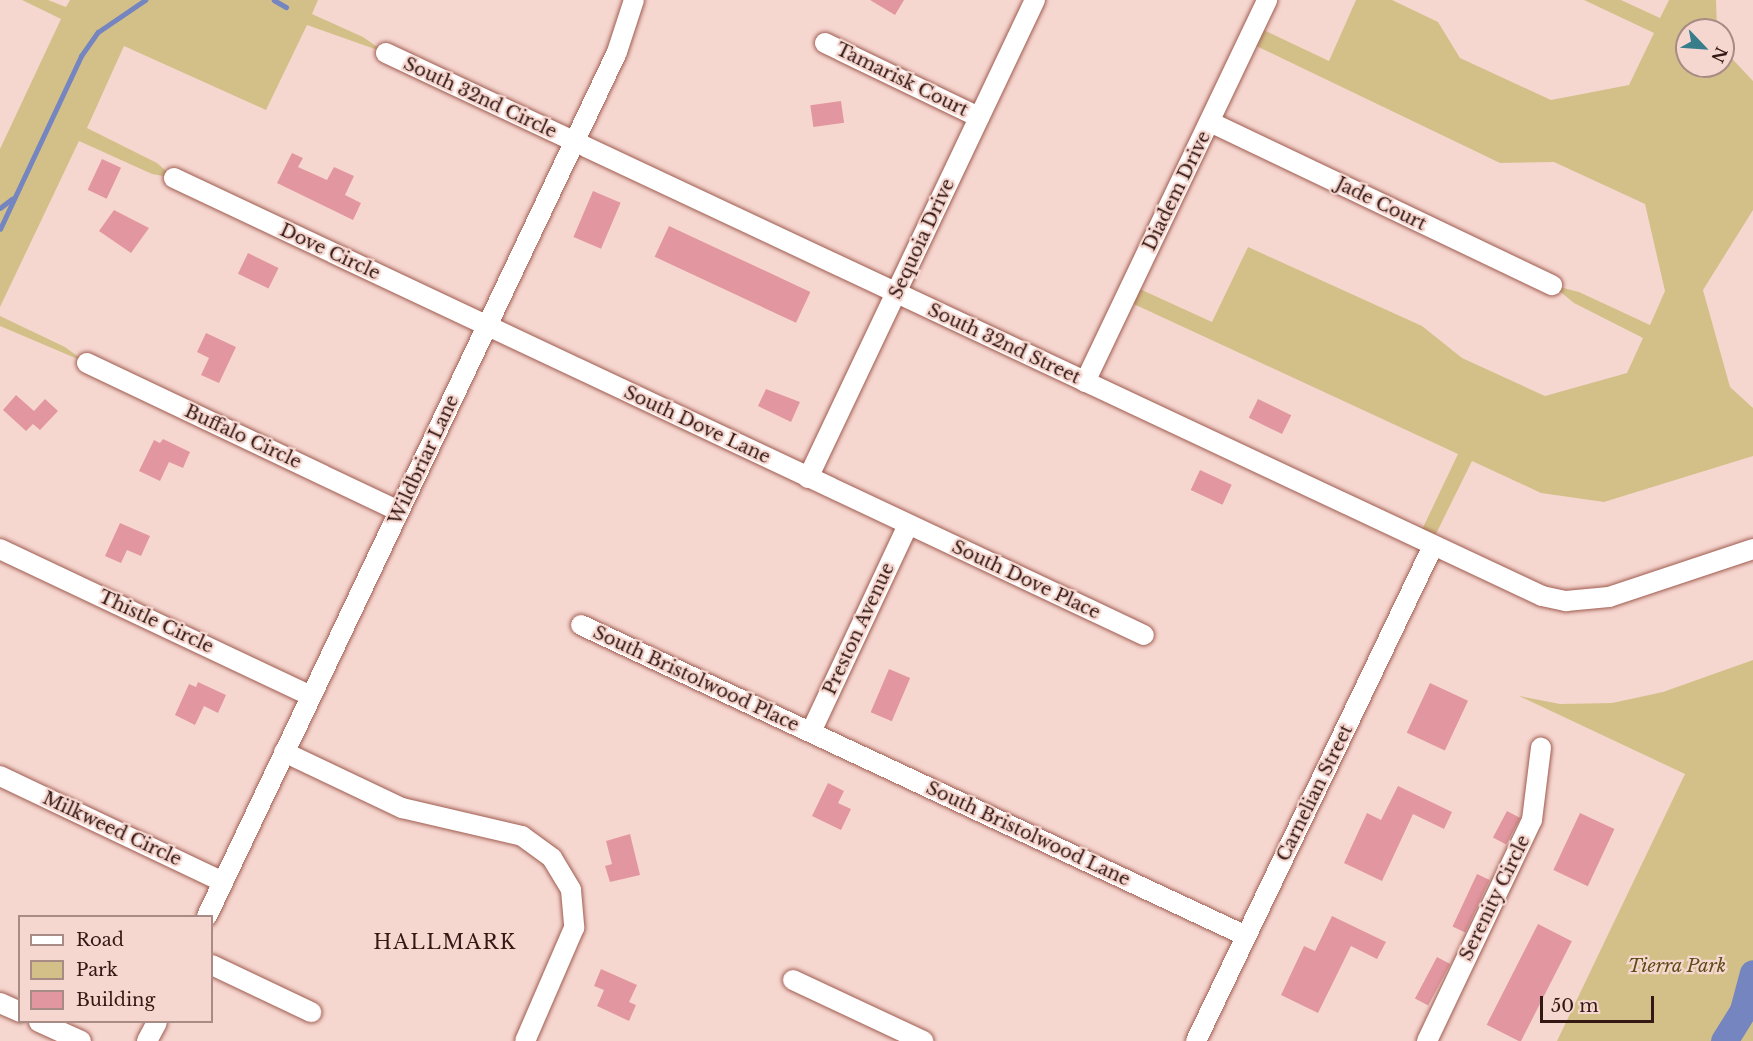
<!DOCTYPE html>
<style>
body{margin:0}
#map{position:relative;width:1753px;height:1041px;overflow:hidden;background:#f6d7d0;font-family:"Libre Baskerville",serif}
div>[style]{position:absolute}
.green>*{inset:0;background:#d3c089}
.stream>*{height:4.5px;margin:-2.25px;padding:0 2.25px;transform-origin:2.25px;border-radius:2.25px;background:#7485c0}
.river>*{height:27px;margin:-13.5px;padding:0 13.5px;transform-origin:13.5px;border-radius:13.5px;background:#7485c0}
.building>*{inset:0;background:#e297a0;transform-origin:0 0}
.roads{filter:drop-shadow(0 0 2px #9f5c50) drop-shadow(0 0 2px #9f5c50)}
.minor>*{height:20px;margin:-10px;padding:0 10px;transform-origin:10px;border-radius:10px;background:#fff}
span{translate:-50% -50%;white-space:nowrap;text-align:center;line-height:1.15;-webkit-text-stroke:4.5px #f6d7d0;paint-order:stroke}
.street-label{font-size:18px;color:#331813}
.park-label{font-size:18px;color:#5c4c17;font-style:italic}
.neighbourhood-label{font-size:20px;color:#331813;letter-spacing:1.5px}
.legend{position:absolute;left:18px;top:915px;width:195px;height:108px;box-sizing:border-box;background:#f6d7d0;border:2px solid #a88b84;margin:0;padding:8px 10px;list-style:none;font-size:18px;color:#331813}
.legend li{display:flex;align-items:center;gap:12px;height:30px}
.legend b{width:30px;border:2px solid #a88b84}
.north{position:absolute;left:1675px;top:18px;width:60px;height:60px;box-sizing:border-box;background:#f6d7d0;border:2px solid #a88b84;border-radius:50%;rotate:115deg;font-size:16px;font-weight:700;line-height:24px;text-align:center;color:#331813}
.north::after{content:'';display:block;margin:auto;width:21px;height:27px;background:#387e8a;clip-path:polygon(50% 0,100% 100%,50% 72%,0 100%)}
.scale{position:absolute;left:1540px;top:996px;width:114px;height:27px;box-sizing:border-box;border:3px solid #331813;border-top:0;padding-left:8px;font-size:18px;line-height:21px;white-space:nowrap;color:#331813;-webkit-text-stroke:4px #f6d7d0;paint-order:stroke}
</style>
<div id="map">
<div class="green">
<i style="clip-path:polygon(22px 0,48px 0,66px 7px,70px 0,318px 0,312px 14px,363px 37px,386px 53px,307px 25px,266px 110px,124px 46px,87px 128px,157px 163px,174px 178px,152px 174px,79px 141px,0 307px,0 149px,61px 19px)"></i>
<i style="clip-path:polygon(1356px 0,1392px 0,1438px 22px,1460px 58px,1551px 100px,1629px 85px,1654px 33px,1584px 0,1621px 0,1660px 18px,1669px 0,1716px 0,1717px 30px,1687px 30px,1687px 66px,1723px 66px,1723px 49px,1753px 81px,1753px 210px,1703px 290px,1730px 387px,1753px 408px,1753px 456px,1604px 502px,1541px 493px,1472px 461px,1431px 544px,1418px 538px,1458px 454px,1125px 300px,1131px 285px,1212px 322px,1248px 247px,1422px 326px,1462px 358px,1545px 396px,1627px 373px,1643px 338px,1574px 303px,1552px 285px,1579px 292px,1650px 325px,1665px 291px,1645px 204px,1554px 162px,1500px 163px,1248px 42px,1255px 26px,1329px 61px)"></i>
<i style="clip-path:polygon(0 316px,65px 347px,87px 363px,0 326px)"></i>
<i style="clip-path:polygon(1753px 660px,1753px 1041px,1557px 1041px,1685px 774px,1519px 696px,1560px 704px,1612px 703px,1663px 692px)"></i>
</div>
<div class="stream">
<i style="left:274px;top:0;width:14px;rotate:30deg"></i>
<i style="left:0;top:208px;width:15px;rotate:-37deg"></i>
<i style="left:0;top:229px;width:191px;rotate:-64.9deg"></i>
<i style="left:81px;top:56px;width:29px;rotate:-55deg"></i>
<i style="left:98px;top:32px;width:57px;rotate:-34.2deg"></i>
</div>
<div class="river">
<i style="left:1724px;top:1041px;width:36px;rotate:-58deg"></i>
<i style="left:1743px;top:1010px;width:38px;rotate:-75deg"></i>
</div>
<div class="building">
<i style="clip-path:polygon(870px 0,904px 0,895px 15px)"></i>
<i style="left:841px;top:101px;width:22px;height:31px;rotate:82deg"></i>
<i style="clip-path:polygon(292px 153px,303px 158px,298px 167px,327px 180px,334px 167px,354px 176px,345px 195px,361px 203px,353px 220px,277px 183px)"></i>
<i style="left:102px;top:159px;width:21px;height:34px;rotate:25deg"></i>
<i style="left:593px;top:191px;width:30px;height:50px;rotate:23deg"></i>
<i style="clip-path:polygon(114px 210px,149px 228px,131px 253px,99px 231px)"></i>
<i style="left:669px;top:226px;width:156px;height:34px;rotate:25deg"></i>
<i style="left:248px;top:253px;width:34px;height:23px;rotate:26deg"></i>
<i style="clip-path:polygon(206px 333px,236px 347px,219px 383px,201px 375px,209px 358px,197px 352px)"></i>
<i style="clip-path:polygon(766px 389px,800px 402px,791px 422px,758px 406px)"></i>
<i style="clip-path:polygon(16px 395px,34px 411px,45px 399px,58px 411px,40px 430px,33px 424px,26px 431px,3px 410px)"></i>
<i style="left:1258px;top:399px;width:37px;height:21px;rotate:26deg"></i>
<i style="clip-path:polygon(163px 439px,190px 452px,183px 468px,169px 462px,160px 481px,139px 471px,154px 440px,160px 443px)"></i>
<i style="left:1200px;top:470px;width:35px;height:22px;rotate:25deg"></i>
<i style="clip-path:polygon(120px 523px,150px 536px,141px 556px,127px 550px,121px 563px,105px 556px)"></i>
<i style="left:889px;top:669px;width:23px;height:47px;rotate:23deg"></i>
<i style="clip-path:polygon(198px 682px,226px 695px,218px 713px,204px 706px,195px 725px,175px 715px,189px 684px,196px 687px)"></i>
<i style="left:1430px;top:683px;width:42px;height:55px;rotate:25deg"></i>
<i style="clip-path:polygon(828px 783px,844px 791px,838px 803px,851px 809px,841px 830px,812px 816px)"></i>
<i style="clip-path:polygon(1398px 786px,1452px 812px,1444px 829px,1413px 814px,1382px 881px,1344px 863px,1367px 813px,1381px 820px)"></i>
<i style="left:1507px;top:811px;width:15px;height:30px;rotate:28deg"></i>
<i style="left:1580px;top:813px;width:38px;height:63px;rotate:25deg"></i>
<i style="clip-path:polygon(630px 834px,640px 875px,610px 882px,605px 866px,612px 864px,606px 841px)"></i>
<i style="left:1477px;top:874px;width:14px;height:58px;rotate:25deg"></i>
<i style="clip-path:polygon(1332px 916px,1386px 942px,1377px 959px,1351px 946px,1318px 1013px,1281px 995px,1304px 946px,1315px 951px)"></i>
<i style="left:1538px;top:924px;width:38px;height:113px;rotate:27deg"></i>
<i style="left:1437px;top:957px;width:15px;height:47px;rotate:28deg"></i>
<i style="clip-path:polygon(601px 969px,637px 985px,629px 1002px,636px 1005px,629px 1021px,597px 1006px,604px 990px,594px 986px)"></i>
</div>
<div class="roads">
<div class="minor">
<i style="left:825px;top:43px;width:171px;rotate:25.7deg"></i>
<i style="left:386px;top:53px;width:1277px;rotate:25.16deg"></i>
<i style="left:1542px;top:596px;width:25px;rotate:12deg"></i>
<i style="left:1566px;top:601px;width:43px;rotate:-5.3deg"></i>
<i style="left:1609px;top:597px;width:152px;rotate:-18.4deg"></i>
<i style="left:1210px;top:122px;width:379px;rotate:25.5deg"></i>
<i style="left:174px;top:178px;width:1072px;rotate:25.23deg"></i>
<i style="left:87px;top:363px;width:345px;rotate:25.4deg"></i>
<i style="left:1085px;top:382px;width:423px;rotate:-64.5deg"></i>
<i style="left:808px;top:478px;width:529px;rotate:-64.6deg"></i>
<i style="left:0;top:549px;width:344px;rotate:25.3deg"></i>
<i style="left:581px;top:625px;width:734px;rotate:25.06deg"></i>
<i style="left:811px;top:732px;width:229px;rotate:-64.9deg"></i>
<i style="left:284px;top:752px;width:131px;rotate:25.4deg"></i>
<i style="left:402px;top:808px;width:123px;rotate:13.1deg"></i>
<i style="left:522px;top:836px;width:37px;rotate:36deg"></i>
<i style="left:552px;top:858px;width:37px;rotate:59deg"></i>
<i style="left:571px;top:890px;width:38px;rotate:85deg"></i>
<i style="left:574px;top:928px;width:123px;rotate:113.4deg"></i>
<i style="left:0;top:776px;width:247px;rotate:25.4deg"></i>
<i style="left:207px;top:916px;width:956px;rotate:-64.61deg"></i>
<i style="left:617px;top:52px;width:55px;rotate:-71.9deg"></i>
<i style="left:212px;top:965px;width:110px;rotate:25.4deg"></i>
<i style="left:793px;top:980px;width:144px;rotate:25.1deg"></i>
<i style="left:0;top:1003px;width:22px;rotate:24deg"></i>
<i style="left:39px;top:1022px;width:46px;rotate:24.3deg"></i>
<i style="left:147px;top:1041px;width:21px;rotate:-62deg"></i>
<i style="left:1196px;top:1041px;width:549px;rotate:-64.42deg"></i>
<i style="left:1427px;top:1041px;width:245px;rotate:-64.6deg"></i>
<i style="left:1532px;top:820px;width:73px;rotate:-82.9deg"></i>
</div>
</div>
<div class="street-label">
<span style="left:902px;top:80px;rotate:26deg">Tamarisk Court</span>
<span style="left:480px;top:98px;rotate:25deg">South 32nd Circle</span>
<span style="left:1177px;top:191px;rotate:-64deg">Diadem Drive</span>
<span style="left:1381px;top:204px;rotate:26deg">Jade Court</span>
<span style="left:922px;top:239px;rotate:-65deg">Sequoia Drive</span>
<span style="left:330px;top:252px;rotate:25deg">Dove Circle</span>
<span style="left:1004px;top:344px;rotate:25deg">South 32nd Street</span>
<span style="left:697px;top:425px;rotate:25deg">South Dove Lane</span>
<span style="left:243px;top:437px;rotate:25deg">Buffalo Circle</span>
<span style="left:424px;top:460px;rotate:-65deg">Wildbriar Lane</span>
<span style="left:1026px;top:580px;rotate:25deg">South Dove Place</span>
<span style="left:156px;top:622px;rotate:25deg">Thistle Circle</span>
<span style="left:859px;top:629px;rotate:-65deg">Preston Avenue</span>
<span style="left:696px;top:679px;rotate:25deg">South Bristolwood Place</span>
<span style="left:1315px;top:793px;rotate:-64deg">Carnelian Street</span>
<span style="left:112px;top:829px;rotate:25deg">Milkweed Circle</span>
<span style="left:1028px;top:834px;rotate:25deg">South Bristolwood Lane</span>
<span style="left:1495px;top:898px;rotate:-64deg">Serenity Circle</span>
</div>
<div class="park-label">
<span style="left:1677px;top:966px">Tierra Park</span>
</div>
<div class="neighbourhood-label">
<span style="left:445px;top:942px">HALLMARK</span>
</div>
<ul class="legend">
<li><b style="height:8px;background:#fff"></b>Road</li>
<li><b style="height:16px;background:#d3c089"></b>Park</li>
<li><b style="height:16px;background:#e297a0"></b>Building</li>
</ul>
<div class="north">N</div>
<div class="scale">50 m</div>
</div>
